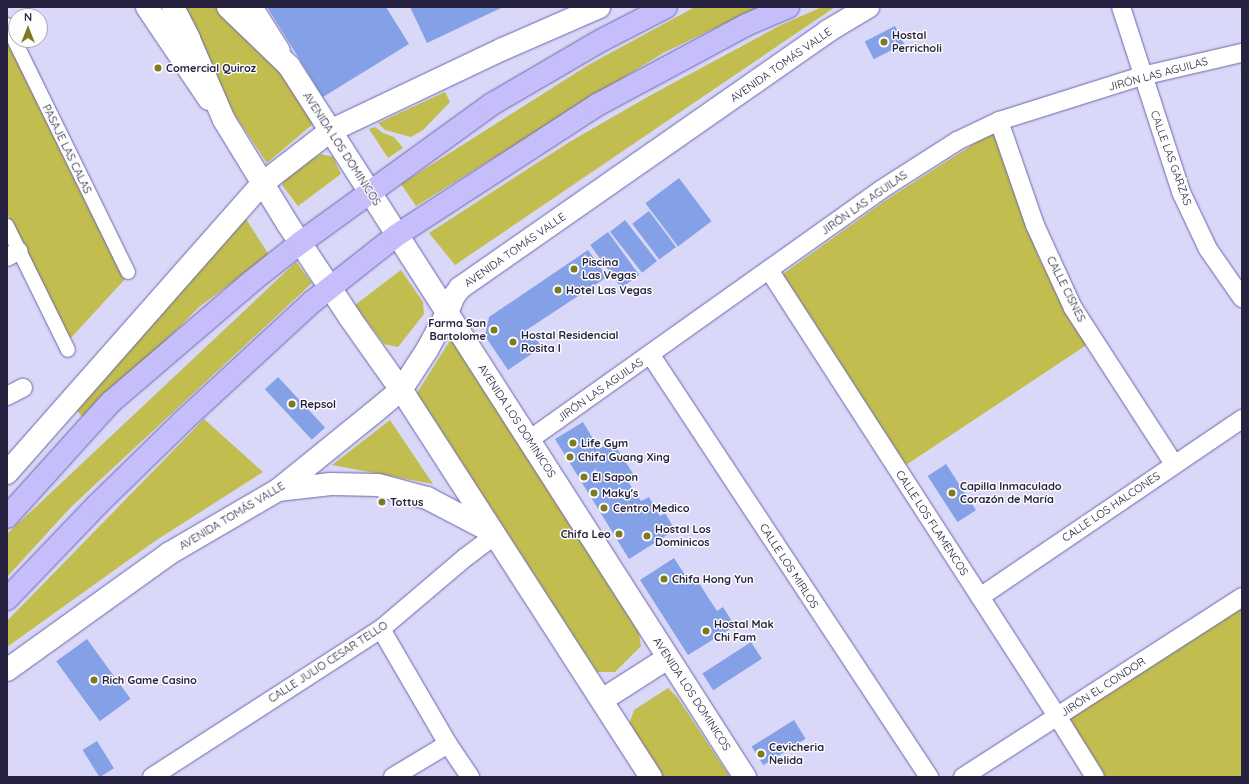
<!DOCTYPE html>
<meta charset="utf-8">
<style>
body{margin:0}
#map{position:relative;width:1249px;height:784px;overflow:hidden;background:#d9d8f8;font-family:Quicksand,sans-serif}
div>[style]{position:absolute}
.green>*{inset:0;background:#c1bd4e}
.building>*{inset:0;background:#84a0e7;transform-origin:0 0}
.roads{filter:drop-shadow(0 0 1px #6d65ac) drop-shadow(0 0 1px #6d65ac)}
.pedestrian>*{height:14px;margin:-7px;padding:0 7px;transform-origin:7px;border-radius:7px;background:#fff}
.minor>*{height:18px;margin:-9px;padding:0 9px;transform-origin:9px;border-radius:9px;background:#fff}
.tertiary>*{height:22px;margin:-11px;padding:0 11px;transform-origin:11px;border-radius:11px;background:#fff}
.secondary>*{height:22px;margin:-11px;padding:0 11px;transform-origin:11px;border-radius:11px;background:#fff}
.primary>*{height:22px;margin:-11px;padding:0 11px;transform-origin:11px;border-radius:11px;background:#c5befa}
.dots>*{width:11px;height:11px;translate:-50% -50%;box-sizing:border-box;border:2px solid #fdfdfd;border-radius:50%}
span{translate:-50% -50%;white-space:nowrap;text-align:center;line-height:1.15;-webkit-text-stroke:3px #fdfdfd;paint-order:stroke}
.poi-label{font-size:11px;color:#262240;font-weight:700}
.left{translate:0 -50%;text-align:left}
.right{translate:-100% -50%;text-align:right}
.street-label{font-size:11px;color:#262240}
.frame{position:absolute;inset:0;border:8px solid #262240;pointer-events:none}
.north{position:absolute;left:8px;top:8px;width:40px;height:40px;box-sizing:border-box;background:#fdfdfd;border:1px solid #a7a5b1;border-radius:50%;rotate:0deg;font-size:11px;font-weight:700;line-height:16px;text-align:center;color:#262240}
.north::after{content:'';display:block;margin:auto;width:14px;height:18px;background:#7d7a20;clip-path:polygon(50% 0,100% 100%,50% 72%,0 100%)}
</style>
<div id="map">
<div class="green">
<i style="clip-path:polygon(183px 7px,216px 7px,272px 62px,293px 90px,314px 123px,267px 163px,231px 109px)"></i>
<i style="clip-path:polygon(695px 7px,759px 7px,663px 53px,416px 206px,401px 184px,590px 64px)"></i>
<i style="clip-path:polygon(822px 7px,835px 7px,455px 265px,429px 233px,571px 141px,651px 95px,781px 25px)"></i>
<i style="clip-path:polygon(7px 35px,126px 278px,69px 340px,7px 213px)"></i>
<i style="clip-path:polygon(445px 92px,450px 102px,423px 130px,411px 137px,385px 130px,378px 123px)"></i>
<i style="clip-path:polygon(375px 127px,383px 133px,394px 137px,403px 148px,388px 158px,369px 129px)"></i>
<i style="clip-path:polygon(991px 133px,998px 138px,1017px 197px,1040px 260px,1088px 344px,906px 465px,783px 274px,886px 200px)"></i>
<i style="clip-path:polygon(321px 154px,333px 157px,341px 174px,298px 206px,282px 185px,285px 175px)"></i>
<i style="clip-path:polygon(244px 216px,269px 255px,199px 307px,87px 421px,76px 410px)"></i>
<i style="clip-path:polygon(296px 262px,312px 283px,71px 507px,7px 577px,7px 534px)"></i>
<i style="clip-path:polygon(401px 270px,423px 302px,424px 314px,398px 347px,384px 344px,355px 305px)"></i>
<i style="clip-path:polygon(451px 339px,638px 628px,641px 646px,615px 672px,597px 672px,417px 393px)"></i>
<i style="clip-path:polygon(204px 419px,263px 472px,155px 541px,7px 647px,7px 621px)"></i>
<i style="clip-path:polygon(390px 420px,433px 484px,332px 465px)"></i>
<i style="clip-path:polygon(1242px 597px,1242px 777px,1095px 777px,1057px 716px)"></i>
<i style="clip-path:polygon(668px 688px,677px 697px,730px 777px,657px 777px,627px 730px,634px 710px)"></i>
</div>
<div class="building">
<i style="clip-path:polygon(267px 7px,386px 7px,409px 44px,323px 97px)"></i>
<i style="clip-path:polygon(410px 7px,503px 7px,427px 43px)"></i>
<i style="left:895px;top:26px;width:20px;height:34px;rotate:63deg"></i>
<i style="left:679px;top:178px;width:54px;height:42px;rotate:53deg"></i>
<i style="left:649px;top:211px;width:45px;height:21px;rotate:53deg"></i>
<i style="left:625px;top:220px;width:52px;height:19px;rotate:52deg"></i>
<i style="left:608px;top:232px;width:53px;height:22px;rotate:54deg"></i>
<i style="clip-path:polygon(588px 250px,607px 277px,528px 329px,542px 347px,508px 370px,485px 336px,489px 317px)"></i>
<i style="left:278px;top:377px;width:69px;height:18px;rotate:47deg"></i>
<i style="clip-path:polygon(583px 422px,599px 449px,612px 441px,636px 478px,629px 483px,641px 501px,649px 497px,660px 516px,665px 513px,675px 530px,629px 559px,555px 439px)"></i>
<i style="left:946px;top:464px;width:55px;height:22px;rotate:57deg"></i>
<i style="clip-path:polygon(674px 558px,687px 578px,693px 574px,717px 611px,723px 607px,735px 626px,688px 655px,640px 580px)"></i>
<i style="left:87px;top:639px;width:74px;height:38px;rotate:54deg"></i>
<i style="left:751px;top:642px;width:20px;height:58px;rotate:57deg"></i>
<i style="left:794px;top:720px;width:22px;height:50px;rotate:58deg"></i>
<i style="left:97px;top:741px;width:32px;height:17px;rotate:58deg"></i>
</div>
<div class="roads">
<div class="pedestrian">
<i style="left:7px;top:25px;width:275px;rotate:63.9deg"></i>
<i style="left:7px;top:226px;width:138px;rotate:63.8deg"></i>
</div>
<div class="minor">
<i style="left:1121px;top:7px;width:194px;rotate:72deg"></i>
<i style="left:1181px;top:192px;width:63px;rotate:64.7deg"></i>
<i style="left:1208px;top:249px;width:60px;rotate:55.2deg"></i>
<i style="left:999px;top:121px;width:110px;rotate:70.9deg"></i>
<i style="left:1035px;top:225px;width:91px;rotate:65.4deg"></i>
<i style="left:1073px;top:308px;width:186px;rotate:57.1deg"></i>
<i style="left:7px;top:257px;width:13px;rotate:-27deg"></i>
<i style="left:769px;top:270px;width:531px;rotate:57.15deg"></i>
<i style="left:1057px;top:716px;width:72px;rotate:58.1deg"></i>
<i style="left:650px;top:354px;width:507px;rotate:56.59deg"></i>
<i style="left:7px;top:396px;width:18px;rotate:-27deg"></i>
<i style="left:529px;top:440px;width:433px;rotate:-35.4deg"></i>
<i style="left:882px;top:189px;width:89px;rotate:-32.6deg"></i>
<i style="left:957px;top:141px;width:47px;rotate:-25.5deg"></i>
<i style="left:999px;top:121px;width:150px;rotate:-17.5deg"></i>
<i style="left:1142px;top:76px;width:103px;rotate:-13deg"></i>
<i style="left:980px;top:597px;width:317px;rotate:-34.2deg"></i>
<i style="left:381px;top:629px;width:133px;rotate:59.8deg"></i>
<i style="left:448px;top:744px;width:40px;rotate:56deg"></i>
<i style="left:152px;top:777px;width:273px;rotate:-32.9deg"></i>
<i style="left:381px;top:629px;width:111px;rotate:-40.3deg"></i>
<i style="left:466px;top:557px;width:36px;rotate:-37deg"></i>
<i style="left:393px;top:777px;width:64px;rotate:-31deg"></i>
<i style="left:963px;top:777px;width:332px;rotate:-32.8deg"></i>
</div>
<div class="tertiary">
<i style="left:147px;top:7px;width:111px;rotate:56deg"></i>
<i style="left:251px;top:7px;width:52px;rotate:57.5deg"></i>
<i style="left:330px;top:131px;width:191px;rotate:-25.4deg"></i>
<i style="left:503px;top:49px;width:105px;rotate:-23.6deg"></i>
<i style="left:447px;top:313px;width:18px;rotate:-68deg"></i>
<i style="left:454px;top:296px;width:10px;rotate:-53deg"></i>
<i style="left:460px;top:288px;width:449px;rotate:-34.9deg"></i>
<i style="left:828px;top:31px;width:47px;rotate:-31deg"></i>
</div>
<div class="secondary">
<i style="left:173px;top:7px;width:36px;rotate:63deg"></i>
<i style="left:189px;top:39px;width:88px;rotate:66.6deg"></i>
<i style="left:224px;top:120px;width:121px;rotate:58.5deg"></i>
<i style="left:287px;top:223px;width:114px;rotate:56.4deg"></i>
<i style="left:350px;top:318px;width:97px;rotate:54.7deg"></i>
<i style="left:406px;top:397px;width:452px;rotate:57.2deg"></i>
<i style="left:228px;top:7px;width:85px;rotate:44deg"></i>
<i style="left:289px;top:66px;width:845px;rotate:57.33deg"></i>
<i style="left:7px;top:473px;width:387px;rotate:-48.6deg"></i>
<i style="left:263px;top:183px;width:85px;rotate:-37.8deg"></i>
<i style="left:278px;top:490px;width:53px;rotate:-6.5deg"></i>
<i style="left:331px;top:484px;width:47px;rotate:1.2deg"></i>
<i style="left:378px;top:485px;width:51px;rotate:14.9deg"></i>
<i style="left:427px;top:498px;width:73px;rotate:27.6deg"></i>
<i style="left:7px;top:670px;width:201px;rotate:-35.7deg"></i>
<i style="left:170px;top:553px;width:125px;rotate:-30.3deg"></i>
<i style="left:278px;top:490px;width:121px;rotate:-39deg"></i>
<i style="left:372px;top:414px;width:38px;rotate:-40deg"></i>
<i style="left:401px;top:390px;width:48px;rotate:-57deg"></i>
<i style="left:427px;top:350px;width:42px;rotate:-61.6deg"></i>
<i style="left:602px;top:700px;width:78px;rotate:-32.5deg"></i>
</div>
<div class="primary">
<i style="left:7px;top:517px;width:155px;rotate:-47.9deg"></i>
<i style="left:111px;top:402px;width:186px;rotate:-40.6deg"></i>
<i style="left:252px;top:281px;width:61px;rotate:-38.4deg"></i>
<i style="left:300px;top:243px;width:237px;rotate:-35.9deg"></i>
<i style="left:492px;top:104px;width:127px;rotate:-30.2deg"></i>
<i style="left:602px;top:40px;width:72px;rotate:-27.3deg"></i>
<i style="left:7px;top:599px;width:132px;rotate:-46.2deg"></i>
<i style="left:98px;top:504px;width:119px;rotate:-44.3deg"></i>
<i style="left:183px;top:421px;width:176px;rotate:-42.7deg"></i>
<i style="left:312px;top:302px;width:108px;rotate:-38.2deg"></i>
<i style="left:397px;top:235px;width:239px;rotate:-33deg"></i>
<i style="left:597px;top:105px;width:169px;rotate:-28.2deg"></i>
<i style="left:746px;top:25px;width:46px;rotate:-23.2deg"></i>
</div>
</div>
<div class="dots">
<i style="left:884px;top:42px;background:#7d7a20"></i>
<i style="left:158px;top:68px;background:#7d7a20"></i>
<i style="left:574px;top:269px;background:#7d7a20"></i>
<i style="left:558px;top:290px;background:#7d7a20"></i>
<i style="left:494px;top:330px;background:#7d7a20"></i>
<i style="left:513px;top:342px;background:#7d7a20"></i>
<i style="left:292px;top:404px;background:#7d7a20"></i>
<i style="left:573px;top:443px;background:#7d7a20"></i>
<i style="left:570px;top:457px;background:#7d7a20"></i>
<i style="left:584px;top:477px;background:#7d7a20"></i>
<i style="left:594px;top:493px;background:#7d7a20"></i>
<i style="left:952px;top:493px;background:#7d7a20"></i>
<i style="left:382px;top:502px;background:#7d7a20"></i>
<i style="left:604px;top:508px;background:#7d7a20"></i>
<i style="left:619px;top:534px;background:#7d7a20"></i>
<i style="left:647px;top:536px;background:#7d7a20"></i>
<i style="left:664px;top:579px;background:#7d7a20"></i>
<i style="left:706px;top:631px;background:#7d7a20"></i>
<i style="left:94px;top:680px;background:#7d7a20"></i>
<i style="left:761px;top:754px;background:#7d7a20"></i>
</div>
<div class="poi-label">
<span class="left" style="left:892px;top:42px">Hostal<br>Perricholi</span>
<span class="left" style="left:166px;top:68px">Comercial Quiroz</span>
<span class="left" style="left:582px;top:269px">Piscina<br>Las Vegas</span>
<span class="left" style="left:566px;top:290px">Hotel Las Vegas</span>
<span class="right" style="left:486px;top:330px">Farma San<br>Bartolome</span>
<span class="left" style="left:521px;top:342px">Hostal Residencial<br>Rosita I</span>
<span class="left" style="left:300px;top:404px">Repsol</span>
<span class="left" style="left:581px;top:443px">Life Gym</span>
<span class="left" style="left:578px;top:457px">Chifa Guang Xing</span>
<span class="left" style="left:592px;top:477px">El Sapon</span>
<span class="left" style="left:960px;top:493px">Capilla Inmaculado<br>Corazón de María</span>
<span class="left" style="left:602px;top:493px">Maky's</span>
<span class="left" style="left:390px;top:502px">Tottus</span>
<span class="left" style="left:613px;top:508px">Centro Medico</span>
<span class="left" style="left:655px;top:536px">Hostal Los<br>Dominicos</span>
<span class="right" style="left:611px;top:534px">Chifa Leo</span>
<span class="left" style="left:672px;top:579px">Chifa Hong Yun</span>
<span class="left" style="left:714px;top:631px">Hostal Mak<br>Chi Fam</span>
<span class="left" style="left:102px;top:680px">Rich Game Casino</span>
<span class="left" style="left:769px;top:754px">Cevicheria<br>Nelida</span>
</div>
<div class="street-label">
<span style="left:781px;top:65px;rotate:-35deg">AVENIDA TOMÁS VALLE</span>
<span style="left:1158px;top:74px;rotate:-15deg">JIRÓN LAS AGUILAS</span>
<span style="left:67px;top:149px;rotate:64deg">PASAJE LAS CALAS</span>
<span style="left:342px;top:149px;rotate:57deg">AVENIDA LOS DOMINICOS</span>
<span style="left:1171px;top:158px;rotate:70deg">CALLE LAS GARZAS</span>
<span style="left:864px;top:203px;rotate:-35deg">JIRÓN LAS AGUILAS</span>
<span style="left:515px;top:250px;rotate:-35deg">AVENIDA TOMÁS VALLE</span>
<span style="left:1066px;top:289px;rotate:63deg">CALLE CISNES</span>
<span style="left:600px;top:390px;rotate:-35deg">JIRÓN LAS AGUILAS</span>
<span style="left:517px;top:421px;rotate:57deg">AVENIDA LOS DOMINICOS</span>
<span style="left:1111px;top:507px;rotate:-34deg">CALLE LOS HALCONES</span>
<span style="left:232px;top:516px;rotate:-31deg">AVENIDA TOMÁS VALLE</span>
<span style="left:932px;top:523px;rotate:57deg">CALLE LOS FLAMENCOS</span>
<span style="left:789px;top:566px;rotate:57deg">CALLE LOS MIRLOS</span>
<span style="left:328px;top:662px;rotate:-33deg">CALLE JULIO CESAR TELLO</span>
<span style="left:1103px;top:687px;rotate:-33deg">JIRÓN EL CONDOR</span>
<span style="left:692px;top:694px;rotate:57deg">AVENIDA LOS DOMINICOS</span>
</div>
<div class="frame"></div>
<div class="north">N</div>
</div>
